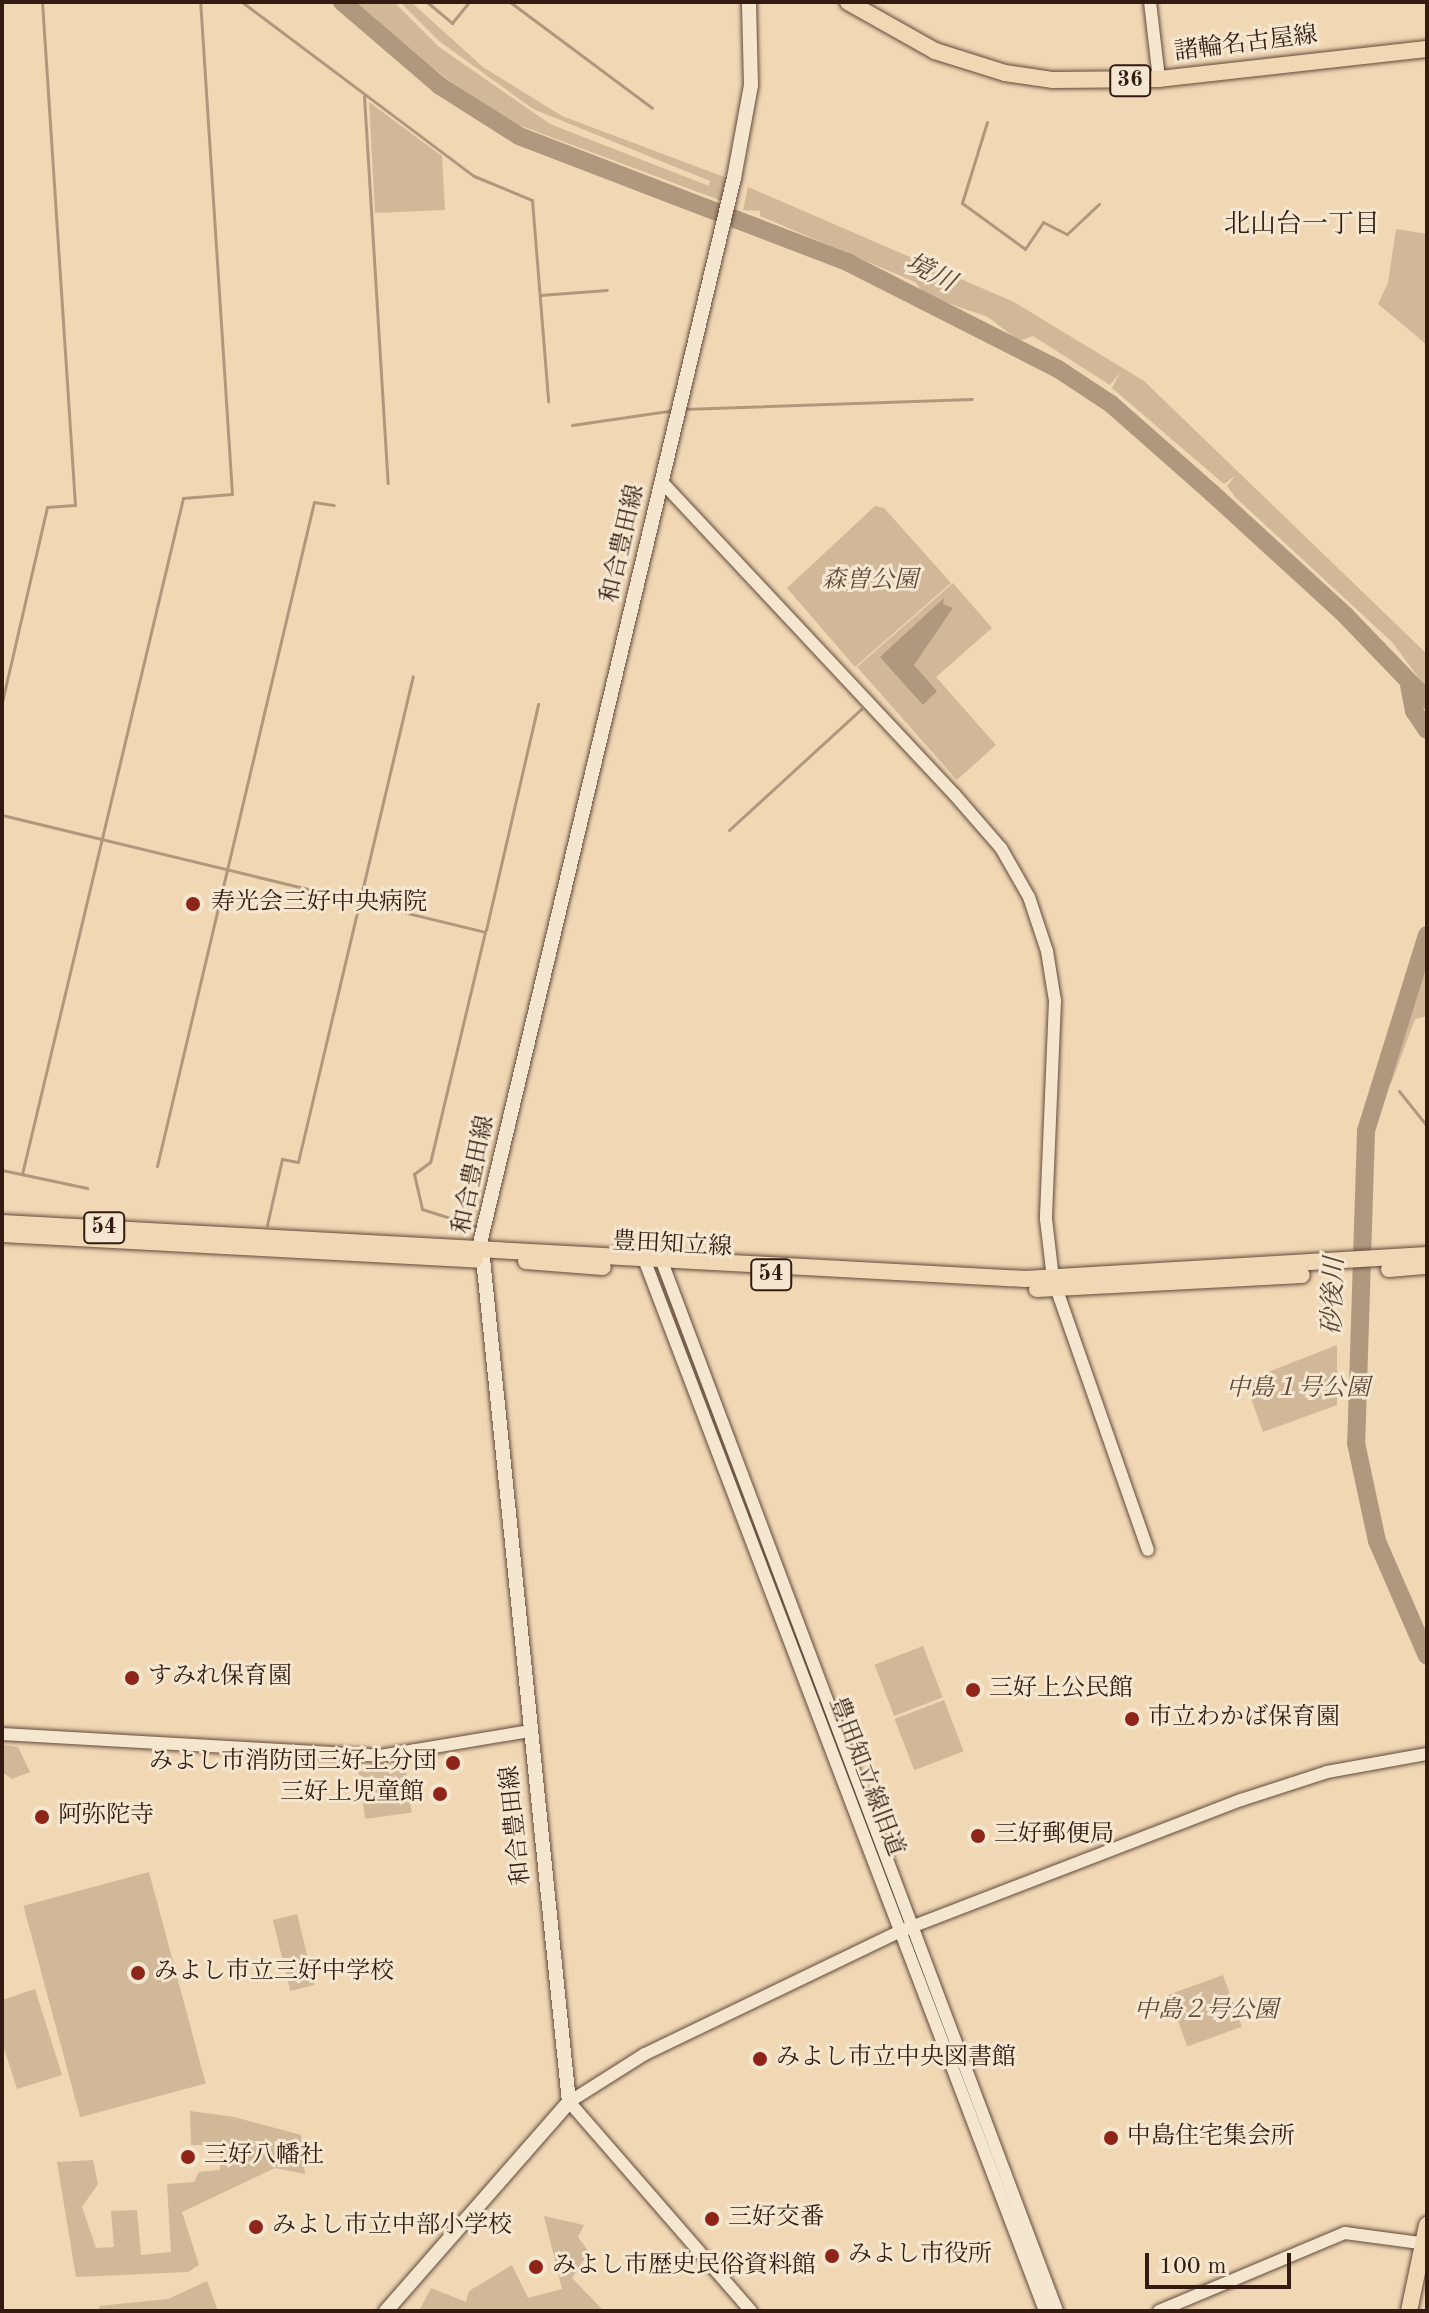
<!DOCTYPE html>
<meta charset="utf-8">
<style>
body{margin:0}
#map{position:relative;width:1429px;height:2313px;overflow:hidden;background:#f0d8b5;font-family:"Old Standard TT","Noto Serif JP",serif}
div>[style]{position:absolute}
.green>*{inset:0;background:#d0b899;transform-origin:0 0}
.water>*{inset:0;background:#b0987e}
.stream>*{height:3px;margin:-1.5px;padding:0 1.5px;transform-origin:1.5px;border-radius:1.5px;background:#b0987e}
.river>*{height:18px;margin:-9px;padding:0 9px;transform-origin:9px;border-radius:9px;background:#b0987e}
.roads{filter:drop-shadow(0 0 2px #624a3b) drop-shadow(0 0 2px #624a3b)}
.tertiary>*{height:12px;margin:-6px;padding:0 6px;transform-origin:6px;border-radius:6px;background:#f5e6cf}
.secondary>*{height:14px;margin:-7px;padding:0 7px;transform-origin:7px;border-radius:7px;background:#f5e6cf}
.primary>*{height:16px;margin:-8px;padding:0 8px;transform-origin:8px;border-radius:8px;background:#f0d8b5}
.trunk>*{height:16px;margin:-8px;padding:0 8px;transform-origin:8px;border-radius:8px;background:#f0d8b5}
.dots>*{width:22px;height:22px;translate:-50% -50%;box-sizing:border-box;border:4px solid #f5e6cf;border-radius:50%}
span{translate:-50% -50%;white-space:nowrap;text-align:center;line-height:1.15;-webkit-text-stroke:6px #f5e6cf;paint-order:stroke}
.shield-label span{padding:2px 6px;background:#f5e6cf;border:2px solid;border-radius:6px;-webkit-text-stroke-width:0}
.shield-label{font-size:22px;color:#331b12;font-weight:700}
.street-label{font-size:24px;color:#331b12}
.park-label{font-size:24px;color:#624a3a;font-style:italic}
.poi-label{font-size:24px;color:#331b12}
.left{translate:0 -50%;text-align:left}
.right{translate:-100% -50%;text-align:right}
.neighbourhood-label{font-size:26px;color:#331b12}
.water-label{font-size:26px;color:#5f4738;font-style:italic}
.frame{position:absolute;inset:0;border:4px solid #331b12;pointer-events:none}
.scale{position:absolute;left:1145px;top:2253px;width:146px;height:36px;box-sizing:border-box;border:4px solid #331b12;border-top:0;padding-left:10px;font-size:24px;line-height:28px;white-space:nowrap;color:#331b12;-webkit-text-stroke:6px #f5e6cf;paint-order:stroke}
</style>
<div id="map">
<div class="green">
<i style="clip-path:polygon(354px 2px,394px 2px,439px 47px,550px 124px,709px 186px,710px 181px,533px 109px,439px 41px,400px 2px,411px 2px,483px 67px,562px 116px,727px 178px,722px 201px,489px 114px)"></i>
<i style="clip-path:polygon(369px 102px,442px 156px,445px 210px,375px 213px)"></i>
<i style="clip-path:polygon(748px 187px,1014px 302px,1144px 381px,1427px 654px,1427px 689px,1392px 642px,1235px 497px,1227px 486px,1235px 476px,1224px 484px,1112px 388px,1120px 373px,1110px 385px,1033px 336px,1019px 341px,988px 317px,925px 295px,915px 282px,760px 216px,760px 211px,743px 210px)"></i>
<i style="clip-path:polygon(1396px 229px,1427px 234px,1427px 345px,1378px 304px,1388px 283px)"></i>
<i style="clip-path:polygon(875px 506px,884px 508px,951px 583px,855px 667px,787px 588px)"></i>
<i style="clip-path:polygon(953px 583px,992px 628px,936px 677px,996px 745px,957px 780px,857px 667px)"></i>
<i style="clip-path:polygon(1427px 948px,1427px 1016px,1415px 1019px,1391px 1084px,1387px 1082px)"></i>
<i style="clip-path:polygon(1337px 1345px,1337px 1405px,1263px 1432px,1245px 1381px)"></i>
<i style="left:923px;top:1646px;width:55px;height:52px;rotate:69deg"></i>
<i style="left:944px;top:1700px;width:55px;height:53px;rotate:69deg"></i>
<i style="clip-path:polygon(4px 1745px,18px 1747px,30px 1772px,12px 1779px,2px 1772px)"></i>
<i style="left:405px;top:1765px;width:48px;height:47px;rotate:82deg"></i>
<i style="left:149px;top:1872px;width:219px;height:130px;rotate:75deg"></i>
<i style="left:297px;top:1914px;width:73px;height:25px;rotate:76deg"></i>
<i style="left:1223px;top:1975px;width:55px;height:58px;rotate:70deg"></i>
<i style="clip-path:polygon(35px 1989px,62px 2075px,17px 2089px,2px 2042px,2px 2000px)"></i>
<i style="clip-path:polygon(190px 2111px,234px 2117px,301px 2135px,305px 2174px,275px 2168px,182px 2212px,199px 2265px,188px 2272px,76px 2277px,57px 2162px,93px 2160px,98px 2184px,82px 2207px,96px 2248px,114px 2247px,111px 2211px,137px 2210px,141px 2255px,171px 2252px,167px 2184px,194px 2182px,199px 2172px,220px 2170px,220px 2145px,191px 2145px)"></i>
<i style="clip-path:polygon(544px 2216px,584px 2225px,578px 2237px,589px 2252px,572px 2278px,604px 2311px,419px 2311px,431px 2288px,466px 2302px,469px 2291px,512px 2265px,528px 2298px,562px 2289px)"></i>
<i style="clip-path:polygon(207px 2281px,218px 2311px,100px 2311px,99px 2306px,168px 2299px)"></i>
</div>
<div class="water">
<i style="clip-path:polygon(944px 598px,943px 604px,953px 608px,914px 665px,937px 691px,923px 705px,880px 657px)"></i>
</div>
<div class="stream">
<i style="left:242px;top:2px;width:290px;rotate:36.9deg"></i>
<i style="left:474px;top:176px;width:63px;rotate:22.5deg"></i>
<i style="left:532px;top:200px;width:202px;rotate:85.4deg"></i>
<i style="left:427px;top:2px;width:33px;rotate:40deg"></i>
<i style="left:452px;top:23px;width:27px;rotate:-51deg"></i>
<i style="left:510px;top:2px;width:177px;rotate:36.7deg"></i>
<i style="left:364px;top:96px;width:388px;rotate:86.5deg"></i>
<i style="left:987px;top:122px;width:85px;rotate:107.2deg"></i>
<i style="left:962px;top:203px;width:78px;rotate:36.1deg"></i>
<i style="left:1025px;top:249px;width:32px;rotate:-56deg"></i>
<i style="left:1043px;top:222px;width:27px;rotate:27deg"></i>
<i style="left:1067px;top:234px;width:44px;rotate:-43.2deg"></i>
<i style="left:540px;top:295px;width:67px;rotate:-4.3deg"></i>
<i style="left:683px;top:409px;width:289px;rotate:-2deg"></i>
<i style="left:572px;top:425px;width:104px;rotate:-8.3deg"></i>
<i style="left:2px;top:702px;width:200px;rotate:-77deg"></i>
<i style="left:47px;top:507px;width:28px;rotate:-4deg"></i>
<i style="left:75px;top:505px;width:504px;rotate:-93.75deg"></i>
<i style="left:2px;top:815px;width:497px;rotate:13.6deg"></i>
<i style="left:485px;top:932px;width:236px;rotate:103.4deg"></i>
<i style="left:430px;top:1162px;width:20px;rotate:143deg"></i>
<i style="left:414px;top:1174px;width:36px;rotate:77deg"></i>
<i style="left:422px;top:1209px;width:56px;rotate:17.8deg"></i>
<i style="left:729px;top:830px;width:179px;rotate:-42.5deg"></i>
<i style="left:486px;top:930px;width:232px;rotate:-77deg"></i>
<i style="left:1399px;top:1091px;width:45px;rotate:51.3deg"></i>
<i style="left:157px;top:1166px;width:682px;rotate:-76.7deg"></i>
<i style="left:314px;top:502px;width:20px;rotate:9deg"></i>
<i style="left:2px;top:1170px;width:87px;rotate:12deg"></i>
<i style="left:22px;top:1174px;width:695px;rotate:-76.6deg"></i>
<i style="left:183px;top:498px;width:49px;rotate:-4.7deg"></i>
<i style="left:232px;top:494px;width:493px;rotate:-93.7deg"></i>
<i style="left:267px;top:1225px;width:68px;rotate:-77.2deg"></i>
<i style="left:282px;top:1159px;width:16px;rotate:11deg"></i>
<i style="left:298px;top:1162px;width:499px;rotate:-76.7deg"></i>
</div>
<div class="river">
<i style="left:342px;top:2px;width:129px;rotate:40.6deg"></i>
<i style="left:440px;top:86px;width:93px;rotate:32.3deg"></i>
<i style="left:519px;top:136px;width:354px;rotate:21deg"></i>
<i style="left:849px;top:263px;width:234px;rotate:26.9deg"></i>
<i style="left:1058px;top:369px;width:64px;rotate:33.4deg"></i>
<i style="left:1111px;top:404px;width:135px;rotate:41.4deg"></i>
<i style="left:1212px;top:493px;width:182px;rotate:42.5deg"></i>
<i style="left:1346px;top:616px;width:117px;rotate:46deg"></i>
<i style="left:1409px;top:685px;width:26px;rotate:79deg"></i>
<i style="left:1414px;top:711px;width:23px;rotate:56deg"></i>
<i style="left:1427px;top:935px;width:205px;rotate:107.3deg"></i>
<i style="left:1366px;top:1131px;width:312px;rotate:91.8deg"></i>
<i style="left:1356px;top:1443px;width:100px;rotate:77.9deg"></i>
<i style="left:1377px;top:1541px;width:125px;rotate:66.5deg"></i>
</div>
<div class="roads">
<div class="tertiary">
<i style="left:1150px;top:2px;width:78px;rotate:83.3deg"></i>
<i style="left:661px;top:481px;width:429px;rotate:46.9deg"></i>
<i style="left:954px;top:794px;width:72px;rotate:49deg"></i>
<i style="left:1001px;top:848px;width:56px;rotate:60.3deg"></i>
<i style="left:1029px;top:897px;width:57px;rotate:71.6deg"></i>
<i style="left:1047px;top:951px;width:51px;rotate:80.9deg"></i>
<i style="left:1055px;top:1001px;width:218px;rotate:92.4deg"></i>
<i style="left:1046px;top:1219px;width:60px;rotate:83.3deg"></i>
<i style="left:1053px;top:1279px;width:287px;rotate:70.7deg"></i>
<i style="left:644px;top:1259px;width:1126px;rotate:69.13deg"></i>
<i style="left:661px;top:1259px;width:1124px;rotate:69.37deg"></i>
<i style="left:2px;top:1734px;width:379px;rotate:3.3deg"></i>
<i style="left:380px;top:1756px;width:151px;rotate:-9.5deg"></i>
<i style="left:751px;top:2311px;width:277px;rotate:-131deg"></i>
<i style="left:569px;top:2102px;width:90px;rotate:-32.3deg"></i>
<i style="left:645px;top:2054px;width:284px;rotate:-25.7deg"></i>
<i style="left:901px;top:1931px;width:364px;rotate:-21.1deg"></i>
<i style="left:1241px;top:1800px;width:90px;rotate:-18deg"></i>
<i style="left:1327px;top:1772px;width:102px;rotate:-10.2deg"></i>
<i style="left:1159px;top:2311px;width:202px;rotate:-22.8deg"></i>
<i style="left:1345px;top:2233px;width:83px;rotate:7.6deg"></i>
</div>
<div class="secondary">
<i style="left:386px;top:2311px;width:278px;rotate:-48.8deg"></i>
<i style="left:569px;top:2102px;width:867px;rotate:-95.82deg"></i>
<i style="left:481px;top:1239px;width:1091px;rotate:-76.59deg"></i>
<i style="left:734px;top:178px;width:95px;rotate:-79.6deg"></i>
<i style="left:751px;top:85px;width:83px;rotate:-91.4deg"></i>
</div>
<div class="primary">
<i style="left:848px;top:2px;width:100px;rotate:29.4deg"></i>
<i style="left:935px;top:51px;width:73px;rotate:17.4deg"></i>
<i style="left:1005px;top:73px;width:49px;rotate:8.3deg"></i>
<i style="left:1053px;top:80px;width:106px;rotate:-0.5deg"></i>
<i style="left:1159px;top:79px;width:270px;rotate:-6.4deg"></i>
<i style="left:2px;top:1223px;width:1025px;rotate:3.13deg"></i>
<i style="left:1025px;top:1279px;width:403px;rotate:-3.4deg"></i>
<i style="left:2px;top:1234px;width:474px;rotate:3.1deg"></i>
<i style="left:526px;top:1261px;width:77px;rotate:4.5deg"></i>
<i style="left:1389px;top:1269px;width:38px;rotate:-5deg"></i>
<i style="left:1037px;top:1289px;width:265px;rotate:-3deg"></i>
</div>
<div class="trunk">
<i style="left:1409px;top:2311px;width:88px;rotate:-78.2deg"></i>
</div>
</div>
<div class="dots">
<i style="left:193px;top:904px;background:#8f2418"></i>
<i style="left:132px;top:1678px;background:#8f2418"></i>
<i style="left:973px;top:1690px;background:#8f2418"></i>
<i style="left:1132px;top:1719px;background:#8f2418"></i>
<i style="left:453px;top:1763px;background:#8f2418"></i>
<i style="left:440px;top:1794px;background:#8f2418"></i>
<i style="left:42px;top:1817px;background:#8f2418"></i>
<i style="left:978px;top:1836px;background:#8f2418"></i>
<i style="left:138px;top:1973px;background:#8f2418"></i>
<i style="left:760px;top:2059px;background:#8f2418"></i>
<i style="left:1111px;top:2138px;background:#8f2418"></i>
<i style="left:188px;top:2157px;background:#8f2418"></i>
<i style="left:712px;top:2219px;background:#8f2418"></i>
<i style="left:256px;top:2227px;background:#8f2418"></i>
<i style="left:832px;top:2256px;background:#8f2418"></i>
<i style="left:536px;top:2267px;background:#8f2418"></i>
</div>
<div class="shield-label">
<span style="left:1130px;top:81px">36</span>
<span style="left:104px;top:1228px">54</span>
<span style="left:771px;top:1275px">54</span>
</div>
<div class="street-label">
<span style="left:1246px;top:45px;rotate:-7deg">諸輪名古屋線</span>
<span style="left:624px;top:544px;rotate:-77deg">和合豊田線</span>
<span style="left:475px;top:1175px;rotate:-78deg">和合豊田線</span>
<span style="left:672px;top:1246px;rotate:3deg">豊田知立線</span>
<span style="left:865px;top:1777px;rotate:69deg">豊田知立線旧道</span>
<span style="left:517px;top:1825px;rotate:-96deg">和合豊田線</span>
</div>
<div class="park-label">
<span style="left:870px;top:582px">森曽公園</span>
<span style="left:1298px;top:1390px">中島１号公園</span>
<span style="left:1206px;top:2012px">中島２号公園</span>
</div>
<div class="poi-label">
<span class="left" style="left:211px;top:904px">寿光会三好中央病院</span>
<span class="left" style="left:148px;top:1678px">すみれ保育園</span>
<span class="left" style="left:989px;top:1690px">三好上公民館</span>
<span class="left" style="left:1148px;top:1719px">市立わかば保育園</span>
<span class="right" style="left:437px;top:1763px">みよし市消防団三好上分団</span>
<span class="right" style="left:424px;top:1794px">三好上児童館</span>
<span class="left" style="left:58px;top:1817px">阿弥陀寺</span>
<span class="left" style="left:994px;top:1836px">三好郵便局</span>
<span class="left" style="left:154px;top:1973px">みよし市立三好中学校</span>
<span class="left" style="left:776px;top:2059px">みよし市立中央図書館</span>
<span class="left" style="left:1127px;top:2138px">中島住宅集会所</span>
<span class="left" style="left:204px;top:2157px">三好八幡社</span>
<span class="left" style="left:728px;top:2219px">三好交番</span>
<span class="left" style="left:272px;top:2227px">みよし市立中部小学校</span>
<span class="left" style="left:848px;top:2256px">みよし市役所</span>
<span class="left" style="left:552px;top:2267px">みよし市歴史民俗資料館</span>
</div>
<div class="neighbourhood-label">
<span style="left:1302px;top:226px">北山台一丁目</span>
</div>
<div class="water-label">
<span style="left:930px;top:274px;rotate:27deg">境川</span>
<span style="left:1335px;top:1296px;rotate:-88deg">砂後川</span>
</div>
<div class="frame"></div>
<div class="scale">100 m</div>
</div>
